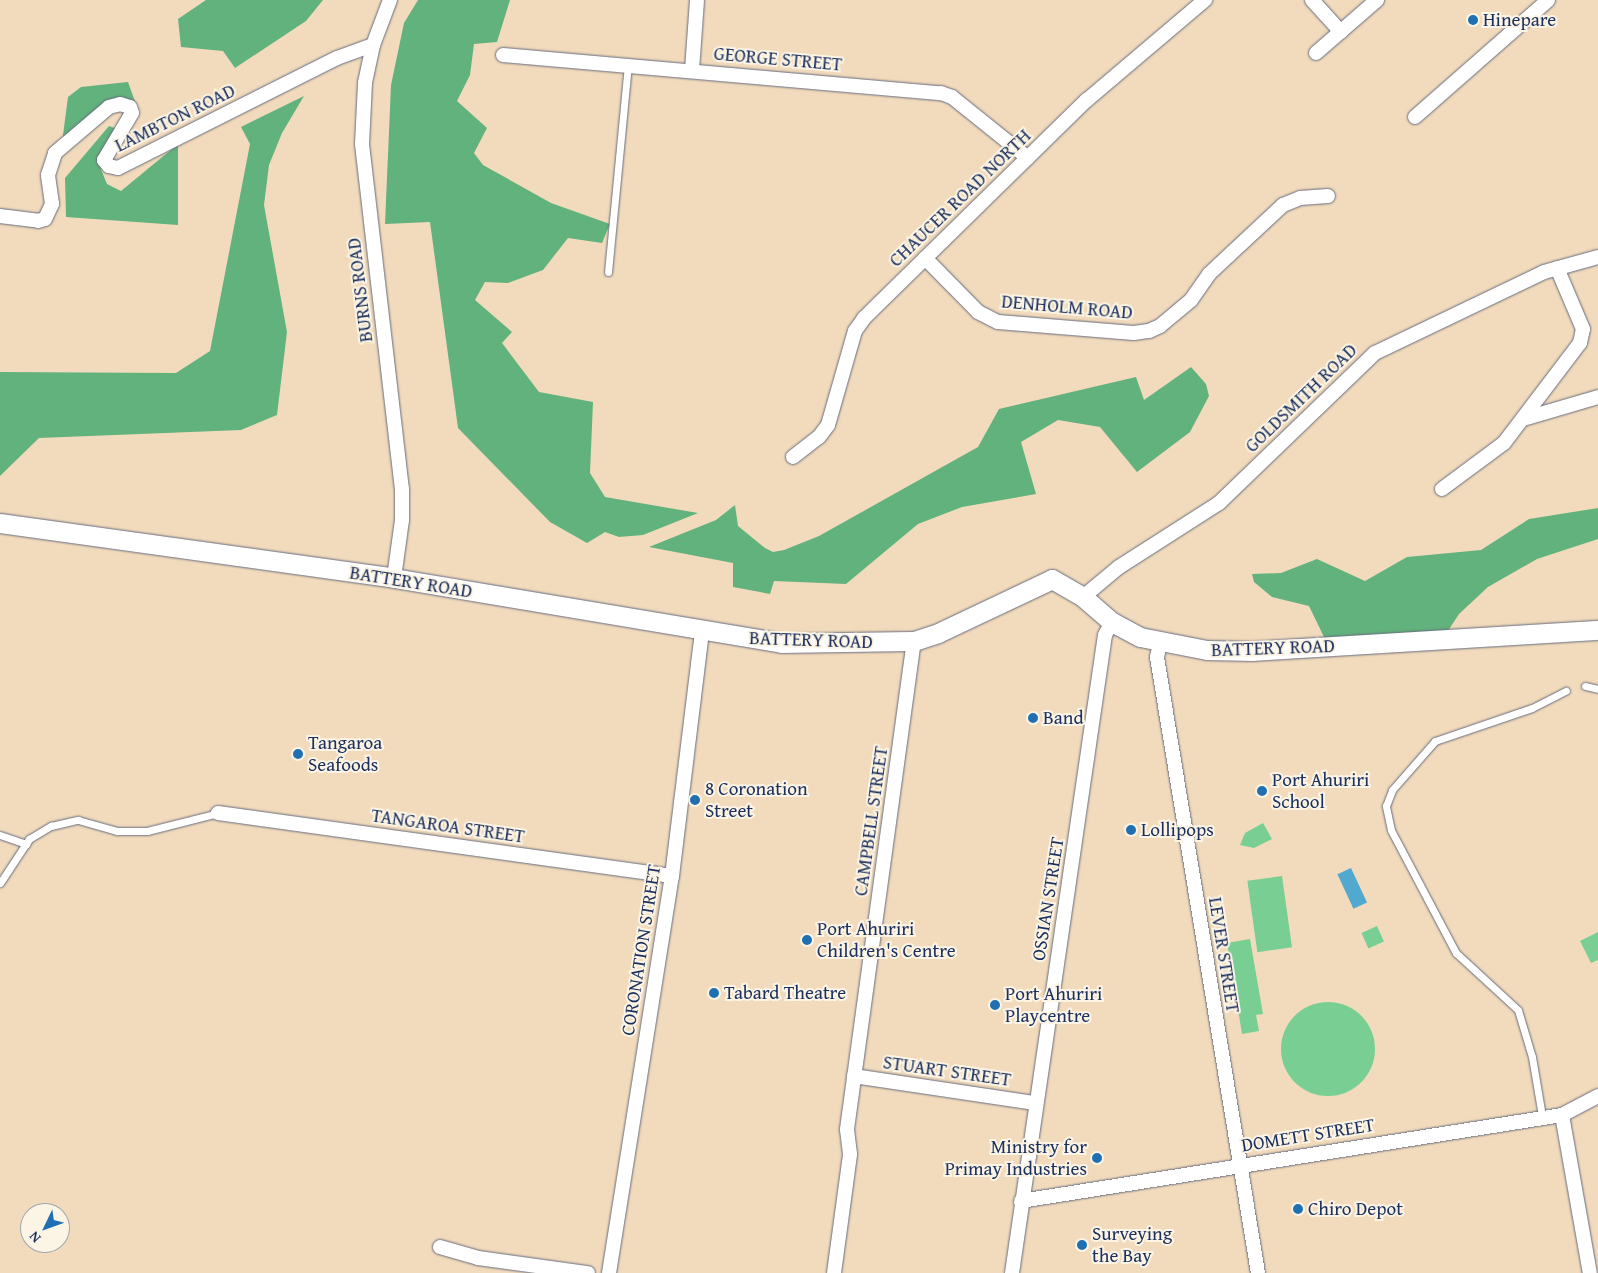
<!DOCTYPE html>
<style>
body{margin:0}
#map{position:relative;width:1598px;height:1273px;overflow:hidden;background:#f2dbbc;font-family:"Gentium Book Plus",serif}
div>[style]{position:absolute}
.green>*{inset:0;background:#79cf93;transform-origin:0 0}
.round{border-radius:50%}
.forest>*{inset:0;background:#62b27d}
.water>*{inset:0;background:#52a9cf;transform-origin:0 0}
.roads{filter:drop-shadow(0 0 1px #666b7f) drop-shadow(0 0 1px #666b7f)}
.lane>*{height:7px;margin:-3.5px;padding:0 3.5px;transform-origin:3.5px;border-radius:3.5px;background:#fff}
.street>*{height:14px;margin:-7px;padding:0 7px;transform-origin:7px;border-radius:7px;background:#fff}
.secondary>*{height:19px;margin:-9.5px;padding:0 9.5px;transform-origin:9.5px;border-radius:9.5px;background:#fff}
.dots>*{width:14px;height:14px;translate:-50% -50%;box-sizing:border-box;border:2px solid #fcf5e5;border-radius:50%}
span{translate:-50% -50%;white-space:nowrap;text-align:center;line-height:1.15;-webkit-text-stroke:4px #fcf5e5;paint-order:stroke}
.poi-label{font-size:19px;color:#1b2f5e}
.left{translate:0 -50%;text-align:left}
.right{translate:-100% -50%;text-align:right}
.street-label{font-size:19px;color:#1b2f5e}
.north{position:absolute;left:20px;top:1203px;width:50px;height:50px;box-sizing:border-box;background:#fcf5e5;border:1px solid #a2a6af;border-radius:50%;rotate:228deg;font-size:14px;font-weight:700;line-height:20px;text-align:center;color:#1b2f5e}
.north::after{content:'';display:block;margin:auto;width:18px;height:22px;background:#1f6fb2;clip-path:polygon(50% 0,100% 100%,50% 72%,0 100%)}
</style>
<div id="map">
<div class="green">
<i style="clip-path:polygon(1263px 823px,1272px 839px,1254px 848px,1240px 845px,1245px 833px)"></i>
<i style="left:1282px;top:876px;width:72px;height:35px;rotate:82deg"></i>
<i style="left:1377px;top:926px;width:17px;height:17px;rotate:66deg"></i>
<i style="clip-path:polygon(1598px 932px,1598px 960px,1591px 963px,1580px 941px)"></i>
<i style="clip-path:polygon(1250px 939px,1263px 1014px,1256px 1015px,1259px 1031px,1242px 1034px,1227px 943px)"></i>
<i class="round" style="left:1281px;top:1002px;width:94px;height:94px"></i>
</div>
<div class="forest">
<i style="clip-path:polygon(206px 0,323px 0,306px 21px,235px 68px,223px 51px,181px 47px,178px 19px)"></i>
<i style="clip-path:polygon(418px 0,510px 0,497px 42px,474px 44px,470px 75px,457px 101px,487px 128px,474px 153px,483px 165px,551px 203px,610px 224px,602px 243px,568px 238px,543px 270px,508px 283px,485px 282px,475px 300px,512px 332px,502px 343px,539px 392px,593px 402px,590px 473px,605px 497px,698px 513px,643px 535px,619px 537px,605px 532px,587px 543px,550px 522px,458px 428px,430px 222px,385px 224px,391px 85px,404px 23px)"></i>
<i style="clip-path:polygon(128px 82px,137px 107px,103px 116px,60px 158px,68px 97px,81px 87px)"></i>
<i style="clip-path:polygon(304px 96px,282px 133px,269px 165px,264px 205px,287px 332px,277px 415px,241px 430px,39px 438px,0 476px,0 372px,176px 373px,210px 351px,250px 144px,241px 127px)"></i>
<i style="clip-path:polygon(109px 126px,120px 130px,100px 167px,107px 184px,121px 191px,178px 144px,178px 225px,66px 217px,65px 178px)"></i>
<i style="clip-path:polygon(1191px 367px,1206px 384px,1209px 396px,1190px 432px,1137px 472px,1100px 427px,1058px 420px,1021px 442px,1036px 494px,962px 507px,918px 524px,846px 584px,774px 581px,770px 594px,733px 587px,733px 563px,649px 547px,716px 520px,735px 505px,738px 526px,765px 548px,773px 552px,784px 550px,819px 536px,978px 447px,999px 409px,1136px 377px,1144px 400px)"></i>
<i style="clip-path:polygon(1598px 508px,1598px 539px,1537px 559px,1488px 587px,1459px 614px,1448px 631px,1325px 639px,1309px 606px,1272px 597px,1254px 582px,1252px 574px,1281px 573px,1317px 559px,1365px 581px,1407px 557px,1481px 550px,1529px 519px)"></i>
</div>
<div class="water">
<i style="left:1351px;top:868px;width:38px;height:15px;rotate:65deg"></i>
</div>
<div class="roads">
<div class="lane">
<i style="left:608px;top:272px;width:208px;rotate:-84.5deg"></i>
<i style="left:1585px;top:686px;width:13px;rotate:13deg"></i>
<i style="left:0;top:835px;width:28px;rotate:19deg"></i>
<i style="left:0;top:883px;width:53px;rotate:-56.6deg"></i>
<i style="left:29px;top:839px;width:26px;rotate:-31deg"></i>
<i style="left:51px;top:826px;width:28px;rotate:-13deg"></i>
<i style="left:78px;top:820px;width:41px;rotate:15.8deg"></i>
<i style="left:117px;top:831px;width:30px"></i>
<i style="left:147px;top:831px;width:73px;rotate:-14.2deg"></i>
<i style="left:1542px;top:1116px;width:60px;rotate:-99.6deg"></i>
<i style="left:1532px;top:1057px;width:49px;rotate:-106.6deg"></i>
<i style="left:1518px;top:1010px;width:84px;rotate:-137.4deg"></i>
<i style="left:1456px;top:953px;width:139px;rotate:-117.9deg"></i>
<i style="left:1391px;top:830px;width:25px;rotate:-102deg"></i>
<i style="left:1386px;top:806px;width:17px;rotate:-69deg"></i>
<i style="left:1392px;top:790px;width:65px;rotate:-48.7deg"></i>
<i style="left:1435px;top:741px;width:102px;rotate:-18.8deg"></i>
<i style="left:1532px;top:708px;width:38px;rotate:-27deg"></i>
</div>
<div class="street">
<i style="left:390px;top:0;width:48px;rotate:110.7deg"></i>
<i style="left:373px;top:45px;width:39px;rotate:102deg"></i>
<i style="left:365px;top:83px;width:61px;rotate:92.8deg"></i>
<i style="left:362px;top:144px;width:347px;rotate:83.4deg"></i>
<i style="left:402px;top:489px;width:31px;rotate:90deg"></i>
<i style="left:402px;top:520px;width:59px;rotate:97.9deg"></i>
<i style="left:1312px;top:0;width:43px;rotate:47.8deg"></i>
<i style="left:1316px;top:53px;width:81px;rotate:-41deg"></i>
<i style="left:503px;top:55px;width:440px;rotate:5deg"></i>
<i style="left:941px;top:93px;width:12px;rotate:20deg"></i>
<i style="left:952px;top:97px;width:97px;rotate:38.8deg"></i>
<i style="left:692px;top:70px;width:70px;rotate:-85.9deg"></i>
<i style="left:1415px;top:117px;width:177px;rotate:-41.3deg"></i>
<i style="left:0;top:216px;width:38px;rotate:7deg"></i>
<i style="left:38px;top:221px;width:7px;rotate:-16deg"></i>
<i style="left:45px;top:219px;width:17px;rotate:-65deg"></i>
<i style="left:52px;top:204px;width:29px;rotate:-98deg"></i>
<i style="left:48px;top:175px;width:23px;rotate:-72deg"></i>
<i style="left:55px;top:153px;width:71px;rotate:-40.4deg"></i>
<i style="left:109px;top:107px;width:11px;rotate:-15deg"></i>
<i style="left:120px;top:104px;width:10px;rotate:17deg"></i>
<i style="left:130px;top:107px;width:6px;rotate:72deg"></i>
<i style="left:132px;top:113px;width:55px;rotate:120.8deg"></i>
<i style="left:104px;top:160px;width:8px;rotate:50deg"></i>
<i style="left:109px;top:166px;width:9px;rotate:13deg"></i>
<i style="left:118px;top:168px;width:245px;rotate:-26.7deg"></i>
<i style="left:337px;top:58px;width:38px;rotate:-20deg"></i>
<i style="left:925px;top:258px;width:76px;rotate:45.5deg"></i>
<i style="left:978px;top:312px;width:22px;rotate:27deg"></i>
<i style="left:998px;top:322px;width:136px;rotate:4.6deg"></i>
<i style="left:1134px;top:333px;width:15px;rotate:-8deg"></i>
<i style="left:1149px;top:331px;width:12px;rotate:-24deg"></i>
<i style="left:1160px;top:326px;width:40px;rotate:-40deg"></i>
<i style="left:1191px;top:300px;width:32px;rotate:-55deg"></i>
<i style="left:1209px;top:274px;width:101px;rotate:-43deg"></i>
<i style="left:1283px;top:205px;width:18px;rotate:-22deg"></i>
<i style="left:1300px;top:198px;width:28px;rotate:-4deg"></i>
<i style="left:1523px;top:419px;width:78px;rotate:-16.3deg"></i>
<i style="left:793px;top:457px;width:33px;rotate:-38deg"></i>
<i style="left:819px;top:437px;width:15px;rotate:-53deg"></i>
<i style="left:828px;top:425px;width:98px;rotate:-74deg"></i>
<i style="left:855px;top:331px;width:16px;rotate:-55deg"></i>
<i style="left:864px;top:318px;width:312px;rotate:-44.4deg"></i>
<i style="left:1087px;top:100px;width:155px;rotate:-40.3deg"></i>
<i style="left:1442px;top:489px;width:77px;rotate:-36.6deg"></i>
<i style="left:1504px;top:443px;width:126px;rotate:-52.8deg"></i>
<i style="left:1580px;top:343px;width:14px;rotate:-78deg"></i>
<i style="left:1583px;top:329px;width:66px;rotate:-113.1deg"></i>
<i style="left:1083px;top:597px;width:47px;rotate:-39.8deg"></i>
<i style="left:1119px;top:567px;width:119px;rotate:-32.6deg"></i>
<i style="left:1219px;top:503px;width:216px;rotate:-43.9deg"></i>
<i style="left:1375px;top:353px;width:187px;rotate:-25.6deg"></i>
<i style="left:1544px;top:272px;width:56px;rotate:-15.5deg"></i>
<i style="left:1160px;top:643px;width:14px;rotate:102deg"></i>
<i style="left:1157px;top:657px;width:624px;rotate:80.69deg"></i>
<i style="left:218px;top:813px;width:458px;rotate:7.9deg"></i>
<i style="left:854px;top:1076px;width:183px;rotate:8.5deg"></i>
<i style="left:1562px;top:1115px;width:160px;rotate:80deg"></i>
<i style="left:1021px;top:1201px;width:548px;rotate:-9.03deg"></i>
<i style="left:1562px;top:1115px;width:41px;rotate:-27.8deg"></i>
<i style="left:440px;top:1247px;width:40px;rotate:16deg"></i>
<i style="left:478px;top:1258px;width:111px;rotate:7.8deg"></i>
<i style="left:609px;top:1273px;width:402px;rotate:-81deg"></i>
<i style="left:672px;top:876px;width:247px;rotate:-83deg"></i>
<i style="left:834px;top:1273px;width:120px;rotate:-82.3deg"></i>
<i style="left:850px;top:1154px;width:25px;rotate:-97deg"></i>
<i style="left:847px;top:1129px;width:493px;rotate:-82.2deg"></i>
<i style="left:1012px;top:1273px;width:645px;rotate:-81.71deg"></i>
<i style="left:1105px;top:635px;width:15px;rotate:-62deg"></i>
</div>
<div class="secondary">
<i style="left:0;top:523px;width:398px;rotate:7.9deg"></i>
<i style="left:394px;top:578px;width:392px;rotate:9.5deg"></i>
<i style="left:781px;top:643px;width:133px;rotate:-0.9deg"></i>
<i style="left:914px;top:641px;width:25px;rotate:-18deg"></i>
<i style="left:938px;top:633px;width:126px;rotate:-25.3deg"></i>
<i style="left:1052px;top:579px;width:36px;rotate:30deg"></i>
<i style="left:1083px;top:597px;width:38px;rotate:41deg"></i>
<i style="left:1112px;top:622px;width:32px;rotate:28deg"></i>
<i style="left:1140px;top:637px;width:68px;rotate:11deg"></i>
<i style="left:1207px;top:650px;width:45px;rotate:1.3deg"></i>
<i style="left:1252px;top:651px;width:347px;rotate:-3.5deg"></i>
</div>
</div>
<div class="dots">
<i style="left:1473px;top:20px;background:#1f6fb2"></i>
<i style="left:1033px;top:718px;background:#1f6fb2"></i>
<i style="left:298px;top:754px;background:#1f6fb2"></i>
<i style="left:1262px;top:791px;background:#1f6fb2"></i>
<i style="left:695px;top:800px;background:#1f6fb2"></i>
<i style="left:1131px;top:830px;background:#1f6fb2"></i>
<i style="left:807px;top:940px;background:#1f6fb2"></i>
<i style="left:714px;top:993px;background:#1f6fb2"></i>
<i style="left:995px;top:1005px;background:#1f6fb2"></i>
<i style="left:1097px;top:1158px;background:#1f6fb2"></i>
<i style="left:1298px;top:1209px;background:#1f6fb2"></i>
<i style="left:1082px;top:1245px;background:#1f6fb2"></i>
</div>
<div class="poi-label">
<span class="left" style="left:1483px;top:20px">Hinepare</span>
<span class="left" style="left:1043px;top:718px">Band</span>
<span class="left" style="left:308px;top:754px">Tangaroa<br>Seafoods</span>
<span class="left" style="left:1272px;top:791px">Port Ahuriri<br>School</span>
<span class="left" style="left:705px;top:800px">8 Coronation<br>Street</span>
<span class="left" style="left:1141px;top:830px">Lollipops</span>
<span class="left" style="left:817px;top:940px">Port Ahuriri<br>Children's Centre</span>
<span class="left" style="left:724px;top:993px">Tabard Theatre</span>
<span class="left" style="left:1005px;top:1005px">Port Ahuriri<br>Playcentre</span>
<span class="right" style="left:1087px;top:1158px">Ministry for<br>Primay Industries</span>
<span class="left" style="left:1308px;top:1209px">Chiro Depot</span>
<span class="left" style="left:1092px;top:1245px">Surveying<br>the Bay</span>
</div>
<div class="street-label">
<span style="left:778px;top:59px;rotate:5deg">GEORGE STREET</span>
<span style="left:175px;top:118px;rotate:-26deg">LAMBTON ROAD</span>
<span style="left:960px;top:198px;rotate:-44deg">CHAUCER ROAD NORTH</span>
<span style="left:360px;top:290px;rotate:-97deg">BURNS ROAD</span>
<span style="left:1067px;top:307px;rotate:5deg">DENHOLM ROAD</span>
<span style="left:1301px;top:398px;rotate:-44deg">GOLDSMITH ROAD</span>
<span style="left:411px;top:582px;rotate:9deg">BATTERY ROAD</span>
<span style="left:811px;top:640px;rotate:2deg">BATTERY ROAD</span>
<span style="left:1273px;top:648px;rotate:-2deg">BATTERY ROAD</span>
<span style="left:871px;top:821px;rotate:-82deg">CAMPBELL STREET</span>
<span style="left:448px;top:826px;rotate:8deg">TANGAROA STREET</span>
<span style="left:1048px;top:899px;rotate:-81deg">OSSIAN STREET</span>
<span style="left:641px;top:950px;rotate:-81deg">CORONATION STREET</span>
<span style="left:1224px;top:955px;rotate:81deg">LEVER STREET</span>
<span style="left:947px;top:1071px;rotate:8deg">STUART STREET</span>
<span style="left:1308px;top:1135px;rotate:-9deg">DOMETT STREET</span>
</div>
<div class="north">N</div>
</div>
